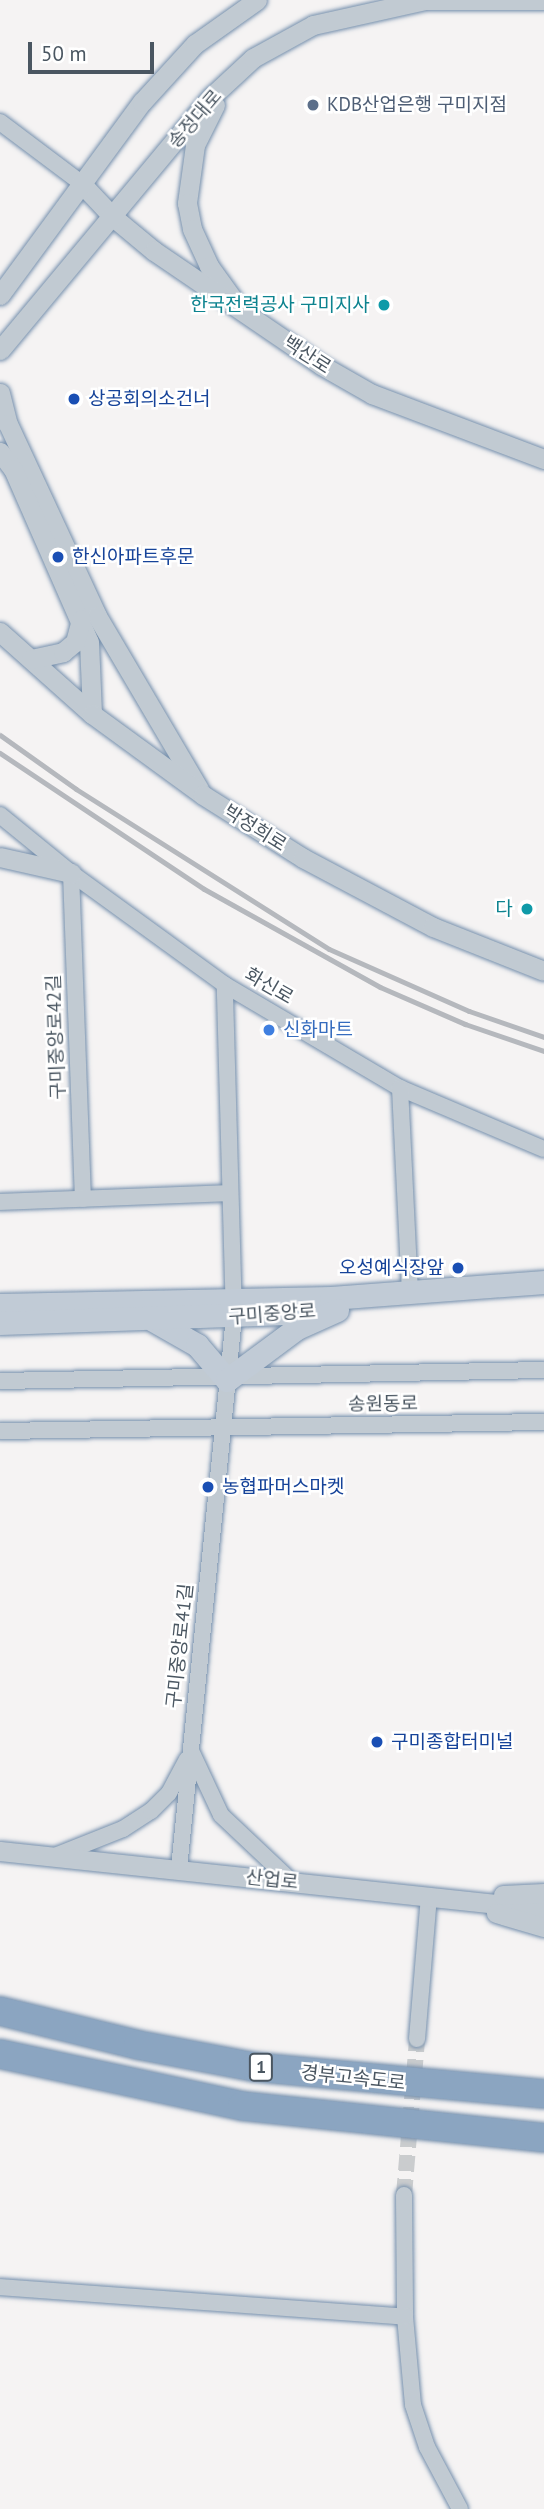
<!DOCTYPE html>
<meta charset="utf-8">
<style>
body{margin:0}
#map{position:relative;width:544px;height:2509px;overflow:hidden;background:#f5f3f3;font-family:"PT Sans","Noto Sans KR",sans-serif}
div>[style]{position:absolute}
.minor-tunnel>*{height:16px;margin-top:-8px;transform-origin:0;background:repeating-linear-gradient(90deg,#caccce 0 16px,transparent 0 24px)}
.roads{filter:drop-shadow(0 0 2px #7690ad) drop-shadow(0 0 2px #7690ad)}
.minor>*{height:16px;margin:-8px;padding:0 8px;transform-origin:8px;border-radius:8px;background:#c1cad2}
.tertiary>*{height:19px;margin:-9.5px;padding:0 9.5px;transform-origin:9.5px;border-radius:9.5px;background:#c1cad2}
.secondary>*{height:23px;margin:-11.5px;padding:0 11.5px;transform-origin:11.5px;border-radius:11.5px;background:#c1cbd6}
.motorway>*{height:28px;margin:-14px;padding:0 14px;transform-origin:14px;border-radius:14px;background:#8ba5c1}
.rail>*{height:5px;margin:-2.5px;padding:0 2.5px;transform-origin:2.5px;border-radius:2.5px;background:#b5b8bd}
.dots>*{width:19px;height:19px;translate:-50% -50%;box-sizing:border-box;border:4px solid #fff;border-radius:50%}
span{translate:-50% -50%;white-space:nowrap;text-align:center;line-height:1.15;-webkit-text-stroke:5px #fff;paint-order:stroke}
.shield-label span{padding:2px 5px;background:#fff;border:2px solid;border-radius:5px;-webkit-text-stroke-width:0}
.shield-label{font-size:18px;color:#4a5661;font-weight:700}
.service-label{font-size:19px;color:#4e5e75}
.left{translate:0 -50%;text-align:left}
.street-label{font-size:19px;color:#4a5661}
.culture-label{font-size:19px;color:#0d838f}
.right{translate:-100% -50%;text-align:right}
.transit-label{font-size:19px;color:#164399}
.shop-label{font-size:19px;color:#366cbe}
.scale{position:absolute;left:28px;top:42px;width:126px;height:32px;box-sizing:border-box;border:4px solid #4a5661;border-top:0;padding-left:9px;font-size:21px;line-height:24px;white-space:nowrap;color:#4a5661;-webkit-text-stroke:5px #fff;paint-order:stroke}
</style>
<div id="map">
<div class="minor-tunnel">
<i style="left:404px;top:2195px;width:157px;rotate:-85.2deg"></i>
</div>
<div class="roads">
<div class="minor">
<i style="left:0;top:122px;width:100px;rotate:36.9deg"></i>
<i style="left:0;top:815px;width:92px;rotate:39.2deg"></i>
<i style="left:71px;top:873px;width:190px;rotate:36deg"></i>
<i style="left:225px;top:985px;width:203px;rotate:30.5deg"></i>
<i style="left:400px;top:1088px;width:156px;rotate:23deg"></i>
<i style="left:71px;top:873px;width:326px;rotate:87.9deg"></i>
<i style="left:400px;top:1088px;width:204px;rotate:87.2deg"></i>
<i style="left:0;top:1202px;width:230px;rotate:-2.2deg"></i>
<i style="left:0;top:1381px;width:544px;rotate:-1.16deg"></i>
<i style="left:0;top:1431px;width:544px;rotate:-0.95deg"></i>
<i style="left:192px;top:1753px;width:68px;rotate:64.9deg"></i>
<i style="left:221px;top:1815px;width:98px;rotate:43.3deg"></i>
<i style="left:55px;top:1856px;width:73px;rotate:-21.7deg"></i>
<i style="left:123px;top:1829px;width:33px;rotate:-33deg"></i>
<i style="left:151px;top:1811px;width:25px;rotate:-45deg"></i>
<i style="left:169px;top:1793px;width:38px;rotate:-62deg"></i>
<i style="left:179px;top:1869px;width:555px;rotate:-84.31deg"></i>
<i style="left:234px;top:1317px;width:332px;rotate:-91.6deg"></i>
<i style="left:417px;top:2039px;width:143px;rotate:-85.2deg"></i>
<i style="left:404px;top:2195px;width:122px;rotate:89.5deg"></i>
<i style="left:405px;top:2317px;width:88px;rotate:84.8deg"></i>
<i style="left:413px;top:2405px;width:44px;rotate:71.6deg"></i>
<i style="left:427px;top:2447px;width:70px;rotate:62deg"></i>
<i style="left:0;top:2287px;width:406px;rotate:4.2deg"></i>
</div>
<div class="tertiary">
<i style="left:215px;top:105px;width:45px;rotate:116.6deg"></i>
<i style="left:195px;top:145px;width:59px;rotate:97.9deg"></i>
<i style="left:187px;top:203px;width:26px;rotate:79deg"></i>
<i style="left:192px;top:229px;width:41px;rotate:65.3deg"></i>
<i style="left:209px;top:266px;width:44px;rotate:54.2deg"></i>
<i style="left:80px;top:182px;width:48px;rotate:46.7deg"></i>
<i style="left:113px;top:217px;width:53px;rotate:39.7deg"></i>
<i style="left:154px;top:251px;width:202px;rotate:34.3deg"></i>
<i style="left:321px;top:365px;width:59px;rotate:29.6deg"></i>
<i style="left:372px;top:394px;width:184px;rotate:20.7deg"></i>
<i style="left:0;top:295px;width:240px;rotate:-53.7deg"></i>
<i style="left:142px;top:102px;width:79px;rotate:-47.6deg"></i>
<i style="left:195px;top:44px;width:76px;rotate:-35.4deg"></i>
<i style="left:0;top:350px;width:329px;rotate:-50.2deg"></i>
<i style="left:211px;top:97px;width:57px;rotate:-42.9deg"></i>
<i style="left:253px;top:58px;width:68px;rotate:-28.8deg"></i>
<i style="left:313px;top:25px;width:115px;rotate:-12.6deg"></i>
<i style="left:425px;top:0;width:119px"></i>
<i style="left:0;top:393px;width:32px;rotate:76deg"></i>
<i style="left:8px;top:424px;width:212px;rotate:65.1deg"></i>
<i style="left:97px;top:616px;width:201px;rotate:59.5deg"></i>
<i style="left:0;top:452px;width:21px;rotate:53deg"></i>
<i style="left:13px;top:469px;width:189px;rotate:66.3deg"></i>
<i style="left:89px;top:642px;width:72px;rotate:87.6deg"></i>
<i style="left:0;top:632px;width:123px;rotate:41.7deg"></i>
<i style="left:92px;top:714px;width:137px;rotate:36.1deg"></i>
<i style="left:203px;top:795px;width:118px;rotate:32.2deg"></i>
<i style="left:303px;top:858px;width:147px;rotate:28deg"></i>
<i style="left:433px;top:927px;width:119px;rotate:21.6deg"></i>
<i style="left:31px;top:659px;width:33px;rotate:-12deg"></i>
<i style="left:63px;top:652px;width:16px;rotate:-40deg"></i>
<i style="left:75px;top:642px;width:23px;rotate:-75deg"></i>
<i style="left:0;top:857px;width:73px;rotate:12.7deg"></i>
<i style="left:0;top:1851px;width:547px;rotate:6.09deg"></i>
<i style="left:503px;top:1895px;width:41px;rotate:-2.8deg"></i>
<i style="left:496px;top:1913px;width:50px;rotate:16.3deg"></i>
</div>
<div class="secondary">
<i style="left:0;top:1305px;width:331px;rotate:-1.2deg"></i>
<i style="left:331px;top:1298px;width:214px;rotate:-4.3deg"></i>
<i style="left:153px;top:1320px;width:51px;rotate:29.6deg"></i>
<i style="left:197px;top:1345px;width:46px;rotate:49.4deg"></i>
<i style="left:227px;top:1380px;width:87px;rotate:-36.6deg"></i>
<i style="left:297px;top:1328px;width:44px;rotate:-24.2deg"></i>
<i style="left:0;top:1323px;width:286px;rotate:-2deg"></i>
</div>
<div class="motorway">
<i style="left:0;top:2011px;width:142px;rotate:13.8deg"></i>
<i style="left:138px;top:2045px;width:118px;rotate:10.7deg"></i>
<i style="left:254px;top:2067px;width:291px;rotate:5.3deg"></i>
<i style="left:0;top:2054px;width:248px;rotate:12.1deg"></i>
<i style="left:242px;top:2106px;width:304px;rotate:6deg"></i>
</div>
</div>
<div class="rail">
<i style="left:0;top:735px;width:93px;rotate:35.4deg"></i>
<i style="left:76px;top:789px;width:299px;rotate:32.3deg"></i>
<i style="left:329px;top:949px;width:153px;rotate:23.9deg"></i>
<i style="left:469px;top:1011px;width:79px;rotate:19.1deg"></i>
<i style="left:0;top:753px;width:245px;rotate:33.7deg"></i>
<i style="left:204px;top:889px;width:201px;rotate:29.1deg"></i>
<i style="left:380px;top:987px;width:93px;rotate:23.5deg"></i>
<i style="left:465px;top:1024px;width:83px;rotate:18.9deg"></i>
</div>
<div class="dots">
<i style="left:313px;top:105px;background:#5c6f8a"></i>
<i style="left:384px;top:305px;background:#0f9aa8"></i>
<i style="left:74px;top:399px;background:#1a4fb4"></i>
<i style="left:58px;top:557px;background:#1a4fb4"></i>
<i style="left:527px;top:909px;background:#0f9aa8"></i>
<i style="left:269px;top:1030px;background:#3f7fe0"></i>
<i style="left:458px;top:1268px;background:#1a4fb4"></i>
<i style="left:208px;top:1487px;background:#1a4fb4"></i>
<i style="left:377px;top:1742px;background:#1a4fb4"></i>
</div>
<div class="shield-label">
<span style="left:261px;top:2067px">1</span>
</div>
<div class="service-label">
<span class="left" style="left:327px;top:105px">KDB산업은행 구미지점</span>
</div>
<div class="street-label">
<span style="left:195px;top:119px;rotate:-49deg">송정대로</span>
<span style="left:307px;top:355px;rotate:33deg">백산로</span>
<span style="left:255px;top:828px;rotate:32deg">박정희로</span>
<span style="left:269px;top:986px;rotate:30deg">화신로</span>
<span style="left:56px;top:1037px;rotate:-92deg">구미중앙로42길</span>
<span style="left:272px;top:1314px;rotate:-4deg">구미중앙로</span>
<span style="left:383px;top:1404px;rotate:-1deg">송원동로</span>
<span style="left:180px;top:1646px;rotate:-84deg">구미중앙로41길</span>
<span style="left:272px;top:1880px;rotate:6deg">산업로</span>
<span style="left:353px;top:2078px;rotate:6deg">경부고속도로</span>
</div>
<div class="culture-label">
<span class="right" style="left:370px;top:305px">한국전력공사 구미지사</span>
<span class="right" style="left:513px;top:909px">다</span>
</div>
<div class="transit-label">
<span class="left" style="left:88px;top:399px">상공회의소건너</span>
<span class="left" style="left:72px;top:557px">한신아파트후문</span>
<span class="right" style="left:444px;top:1268px">오성예식장앞</span>
<span class="left" style="left:222px;top:1487px">농협파머스마켓</span>
<span class="left" style="left:391px;top:1742px">구미종합터미널</span>
</div>
<div class="shop-label">
<span class="left" style="left:283px;top:1030px">신화마트</span>
</div>
<div class="scale">50 m</div>
</div>
